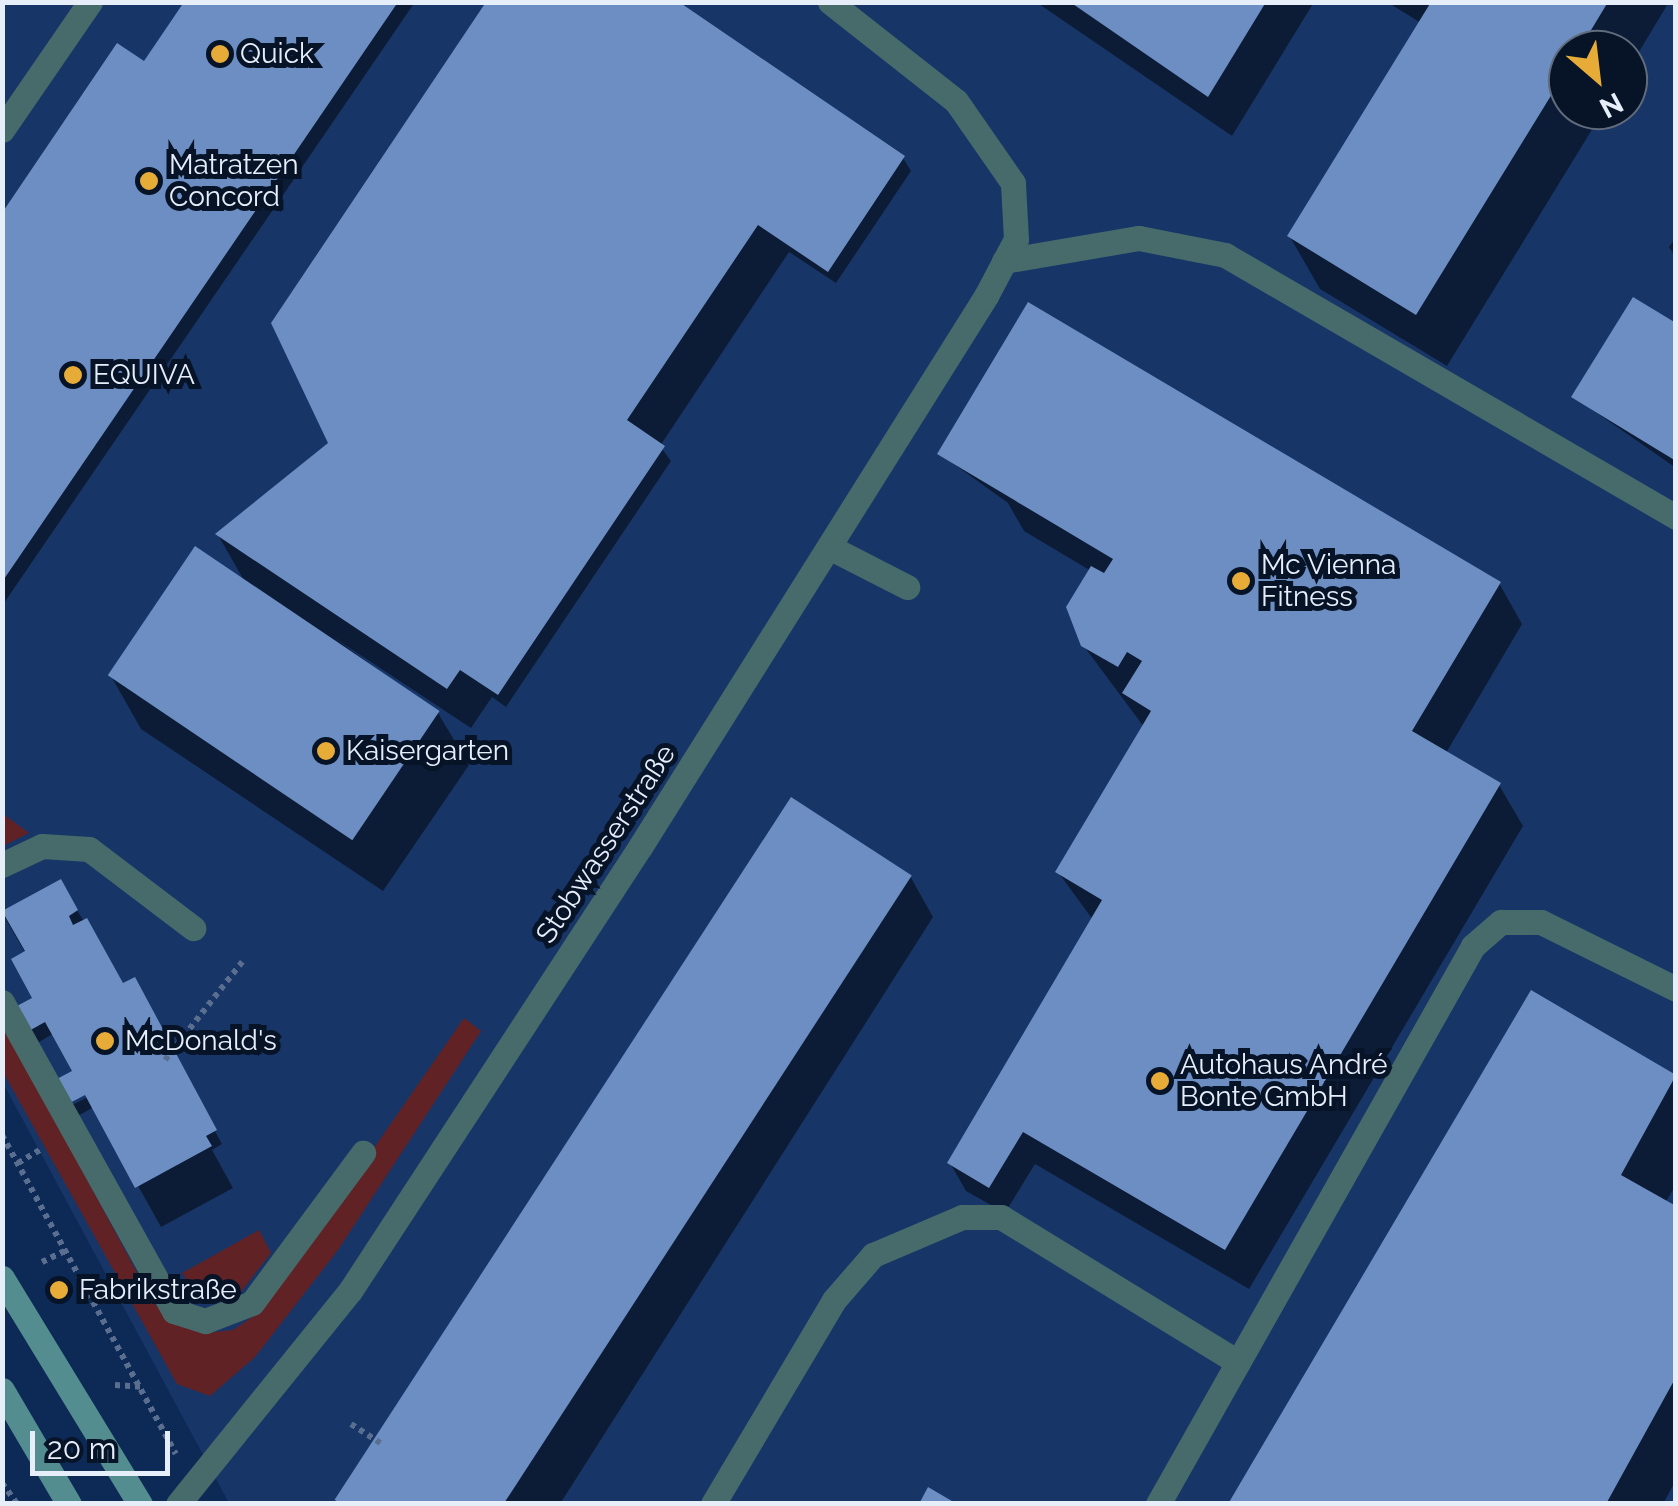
<!DOCTYPE html>
<meta charset="utf-8">
<style>
body{margin:0}
#map{position:relative;width:1678px;height:1506px;overflow:hidden;background:#0d2956;font-family:Raleway,sans-serif}
div>[style]{position:absolute}
.built>*{inset:0;background:#173667}
.green>*{inset:0;background:#602225}
.shadow>*{inset:0;background:#0007}
.building>*{inset:0;background:#6d8ec3;transform-origin:0 0}
.path>*{height:6px;margin-top:-3px;transform-origin:0;background:repeating-linear-gradient(90deg,#5a6f90 0 5px,transparent 0 10px)}
.lane>*{height:25px;margin:-12.5px;padding:0 12.5px;transform-origin:12.5px;border-radius:12.5px;background:#476a6b}
.street>*{height:25px;margin:-12.5px;padding:0 12.5px;transform-origin:12.5px;border-radius:12.5px;background:#476a6b}
.secondary>*{height:25px;margin:-12.5px;padding:0 12.5px;transform-origin:12.5px;border-radius:12.5px;background:#538d8f}
.dots>*{width:28px;height:28px;translate:-50% -50%;box-sizing:border-box;border:5px solid #071327;border-radius:50%}
span{translate:-50% -50%;white-space:nowrap;text-align:center;line-height:1.15;-webkit-text-stroke:10px #071327;paint-order:stroke}
.poi-label{font-size:28px;color:#e6eefa}
.left{translate:0 -50%;text-align:left}
.street-label{font-size:28px;color:#e6eefa}
.frame{position:absolute;inset:0;border:5px solid #e6eefa;pointer-events:none}
.north{position:absolute;left:1548px;top:30px;width:100px;height:100px;box-sizing:border-box;background:#071327;border:2px solid #606b7b;border-radius:50%;rotate:152deg;font-size:28px;font-weight:700;line-height:40px;text-align:center;color:#e6eefa}
.north::after{content:'';display:block;margin:auto;width:35px;height:45px;background:#e7ac37;clip-path:polygon(50% 0,100% 100%,50% 72%,0 100%)}
.scale{position:absolute;left:30px;top:1431px;width:140px;height:45px;box-sizing:border-box;border:5px solid #e6eefa;border-top:0;padding-left:12px;font-size:30px;line-height:35px;white-space:nowrap;color:#e6eefa;-webkit-text-stroke:8px #071327;paint-order:stroke}
</style>
<div id="map">
<div class="built">
<i style="clip-path:polygon(evenodd,2px 3px,1675px 3px,1675px 1503px,229px 1503px,3px 1083px,2px 3px,1568px 50px,1628px 50px,1628px 110px,1568px 110px,1568px 50px)"></i>
</div>
<div class="green">
<i style="clip-path:polygon(3px 814px,29px 833px,3px 846px)"></i>
<i style="clip-path:polygon(464px 1018px,481px 1031px,338px 1250px,255px 1357px,210px 1396px,177px 1384px,3px 1072px,2px 1022px,154px 1304px,205px 1333px,233px 1330px,261px 1311px)"></i>
<i style="clip-path:polygon(259px 1230px,271px 1253px,240px 1293px,220px 1298px,192px 1289px,182px 1273px)"></i>
</div>
<div class="shadow">
<i style="clip-path:polygon(187px 2px,415px 2px,2px 606px,2px 217px,144px 64px)"></i>
<i style="clip-path:polygon(1036px 2px,1314px 2px,1232px 136px)"></i>
<i style="clip-path:polygon(1387px 2px,1669px 2px,1628px 70px,1628px 50px,1568px 50px,1568px 110px,1604px 110px,1447px 366px,1320px 289px,1290px 237px,1421px 23px)"></i>
<i style="clip-path:polygon(903px 158px,911px 171px,836px 283px,789px 252px,660px 446px,671px 461px,506px 707px,492px 697px,471px 728px,333px 637px,438px 713px,469px 765px,383px 891px,141px 729px,111px 676px,246px 584px,218px 535px,331px 444px,274px 323px)"></i>
<i style="clip-path:polygon(1676px 237px,1676px 258px,1669px 247px)"></i>
<i style="clip-path:polygon(1676px 326px,1676px 468px,1574px 397px)"></i>
<i style="clip-path:polygon(940px 454px,1499px 583px,1522px 624px,1446px 753px,1499px 785px,1523px 826px,1249px 1289px,1035px 1164px,1005px 1213px,966px 1191px,950px 1163px,1093px 920px,1058px 872px,1144px 727px,1083px 645px,1091px 571px,1024px 531px,1008px 503px)"></i>
<i style="clip-path:polygon(910px 876px,933px 917px,560px 1504px,344px 1504px)"></i>
<i style="clip-path:polygon(60px 882px,123px 986px,141px 993px,222px 1144px,212px 1150px,233px 1188px,161px 1227px,94px 1107px,76px 1117px,70px 1106px,88px 1097px,54px 1033px,36px 1044px,17px 1009px,36px 999px,26px 954px,2px 913px)"></i>
<i style="clip-path:polygon(1532px 993px,1676px 1078px,1676px 1185px,1665px 1203px,1676px 1209px,1676px 1480px,1663px 1504px,1231px 1504px)"></i>
</div>
<div class="building">
<i style="clip-path:polygon(184px 2px,398px 2px,2px 582px,2px 213px,117px 43px,144px 61px)"></i>
<i style="clip-path:polygon(486px 2px,679px 2px,905px 156px,828px 272px,758px 225px,627px 420px,665px 446px,498px 695px,460px 670px,447px 689px,215px 534px,328px 443px,271px 323px)"></i>
<i style="clip-path:polygon(1070px 2px,1266px 2px,1208px 97px)"></i>
<i style="clip-path:polygon(1431px 2px,1608px 2px,1579px 50px,1568px 50px,1568px 68px,1416px 315px,1287px 236px)"></i>
<i style="clip-path:polygon(1633px 297px,1676px 323px,1676px 461px,1571px 397px)"></i>
<i style="clip-path:polygon(1028px 302px,1501px 582px,1412px 731px,1501px 783px,1225px 1250px,1023px 1132px,989px 1188px,947px 1163px,1102px 900px,1055px 872px,1151px 711px,1122px 693px,1142px 661px,1127px 652px,1118px 667px,1081px 646px,1066px 607px,1091px 566px,1104px 573px,1113px 559px,937px 454px)"></i>
<i style="left:195px;top:546px;width:295px;height:156px;rotate:34deg"></i>
<i style="left:791px;top:797px;width:144px;height:838px;rotate:33deg"></i>
<i style="clip-path:polygon(61px 879px,78px 910px,69px 916px,73px 925px,87px 918px,123px 983px,135px 977px,217px 1130px,206px 1136px,212px 1146px,135px 1188px,85px 1095px,66px 1105px,53px 1081px,72px 1071px,45px 1022px,27px 1032px,13px 1008px,32px 998px,11px 959px,25px 951px,2px 911px)"></i>
<i style="clip-path:polygon(1531px 990px,1676px 1075px,1621px 1175px,1676px 1206px,1676px 1377px,1606px 1504px,1228px 1504px)"></i>
<i style="clip-path:polygon(928px 1487px,957px 1504px,919px 1504px)"></i>
</div>
<div class="path">
<i style="left:165px;top:1060px;width:125px;rotate:-51.8deg"></i>
<i style="left:2px;top:1135px;width:363px;rotate:61.4deg"></i>
<i style="left:18px;top:1163px;width:29px;rotate:-31deg"></i>
<i style="left:42px;top:1262px;width:28px;rotate:-26deg"></i>
<i style="left:115px;top:1385px;width:26px;rotate:4deg"></i>
<i style="left:351px;top:1424px;width:35px;rotate:33deg"></i>
<i style="left:2px;top:1483px;width:26px;rotate:54deg"></i>
</div>
<div class="lane">
<i style="left:830px;top:2px;width:160px;rotate:38.2deg"></i>
<i style="left:956px;top:101px;width:100px;rotate:55.2deg"></i>
<i style="left:2px;top:130px;width:155px;rotate:-55.5deg"></i>
<i style="left:1004px;top:261px;width:137px;rotate:-9.7deg"></i>
<i style="left:1139px;top:238px;width:88px;rotate:11.2deg"></i>
<i style="left:1225px;top:255px;width:522px;rotate:30.15deg"></i>
<i style="left:829px;top:547px;width:88px;rotate:27.1deg"></i>
<i style="left:2px;top:865px;width:44px;rotate:-25.4deg"></i>
<i style="left:42px;top:846px;width:47px;rotate:3.7deg"></i>
<i style="left:89px;top:849px;width:131px;rotate:37.2deg"></i>
<i style="left:2px;top:1002px;width:354px;rotate:60.9deg"></i>
<i style="left:174px;top:1311px;width:33px;rotate:18deg"></i>
<i style="left:205px;top:1321px;width:50px;rotate:-21deg"></i>
<i style="left:252px;top:1303px;width:187px;rotate:-53.5deg"></i>
<i style="left:713px;top:1504px;width:237px;rotate:-59.3deg"></i>
<i style="left:834px;top:1300px;width:60px;rotate:-49.1deg"></i>
<i style="left:873px;top:1255px;width:97px;rotate:-23.1deg"></i>
<i style="left:962px;top:1217px;width:39px"></i>
<i style="left:1001px;top:1217px;width:278px;rotate:31.5deg"></i>
<i style="left:1158px;top:1504px;width:641px;rotate:-60.55deg"></i>
<i style="left:1473px;top:946px;width:37px;rotate:-41deg"></i>
<i style="left:1501px;top:922px;width:40px"></i>
<i style="left:1541px;top:922px;width:151px;rotate:26.4deg"></i>
</div>
<div class="street">
<i style="left:178px;top:1504px;width:274px;rotate:-51.1deg"></i>
<i style="left:350px;top:1291px;width:530px;rotate:-56.85deg"></i>
<i style="left:640px;top:847px;width:651px;rotate:-57.87deg"></i>
<i style="left:986px;top:296px;width:64px;rotate:-62.2deg"></i>
<i style="left:1016px;top:239px;width:56px;rotate:-93.1deg"></i>
</div>
<div class="secondary">
<i style="left:2px;top:1278px;width:265px;rotate:58.6deg"></i>
<i style="left:2px;top:1390px;width:132px;rotate:59.6deg"></i>
</div>
<div class="dots">
<i style="left:220px;top:54px;background:#e7ac37"></i>
<i style="left:149px;top:181px;background:#e7ac37"></i>
<i style="left:73px;top:375px;background:#e7ac37"></i>
<i style="left:1241px;top:581px;background:#e7ac37"></i>
<i style="left:326px;top:751px;background:#e7ac37"></i>
<i style="left:105px;top:1041px;background:#e7ac37"></i>
<i style="left:1160px;top:1081px;background:#e7ac37"></i>
<i style="left:59px;top:1290px;background:#e7ac37"></i>
</div>
<div class="poi-label">
<span class="left" style="left:240px;top:54px">Quick</span>
<span class="left" style="left:169px;top:181px">Matratzen<br>Concord</span>
<span class="left" style="left:93px;top:375px">EQUIVA</span>
<span class="left" style="left:1261px;top:581px">Mc Vienna<br>Fitness</span>
<span class="left" style="left:346px;top:751px">Kaisergarten</span>
<span class="left" style="left:125px;top:1041px">McDonald's</span>
<span class="left" style="left:1180px;top:1081px">Autohaus André<br>Bonte GmbH</span>
<span class="left" style="left:79px;top:1290px">Fabrikstraße</span>
</div>
<div class="street-label">
<span style="left:606px;top:844px;rotate:-57deg">Stobwasserstraße</span>
</div>
<div class="frame"></div>
<div class="north">N</div>
<div class="scale">20 m</div>
</div>
